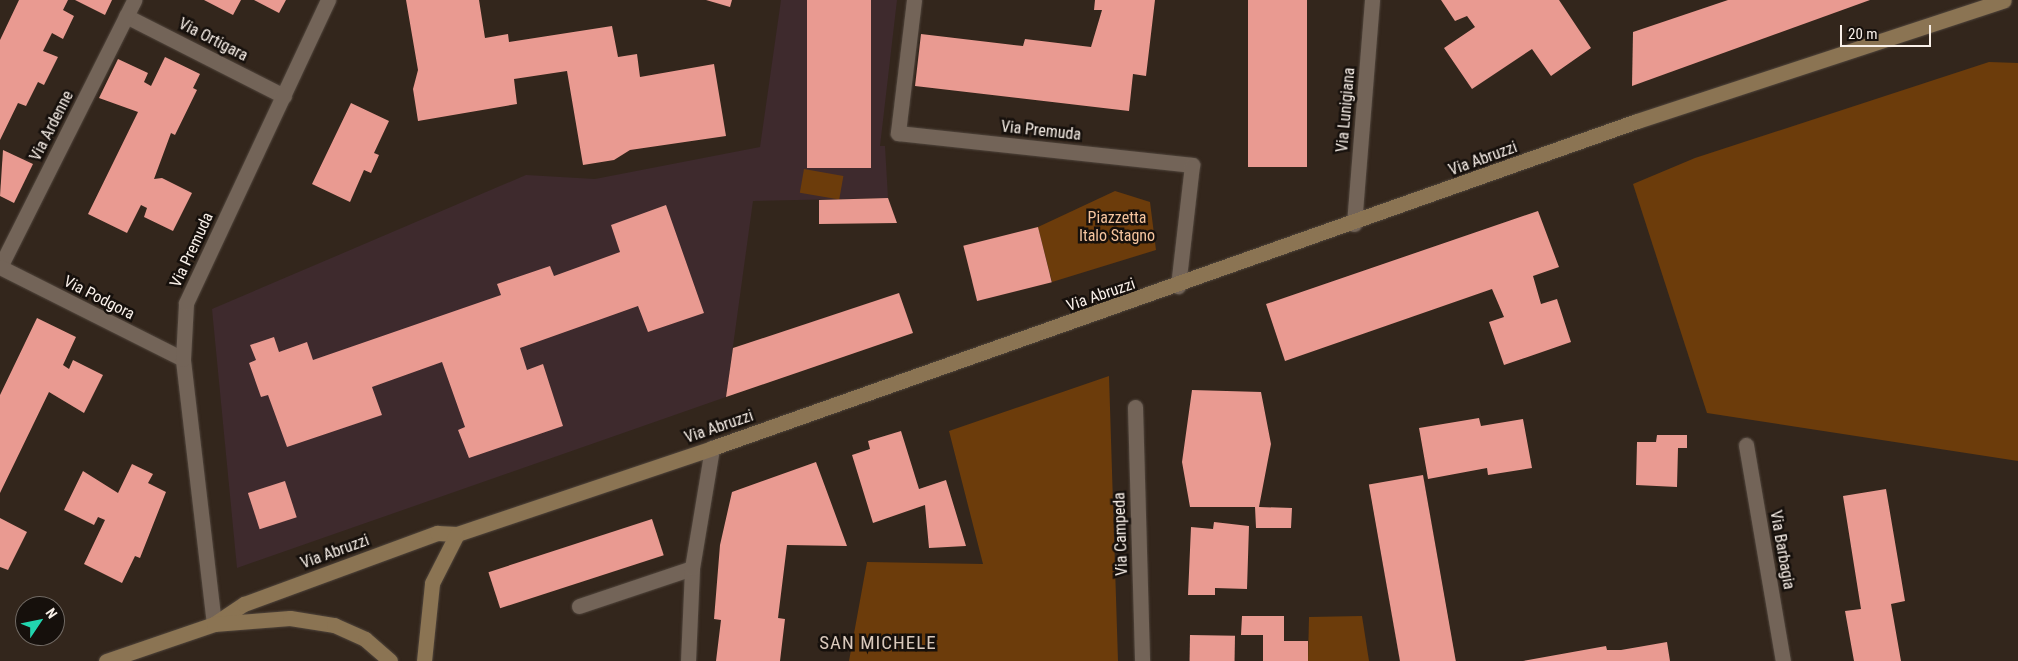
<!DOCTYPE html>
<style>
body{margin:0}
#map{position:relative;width:2018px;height:661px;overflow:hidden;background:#33261c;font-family:"Roboto Condensed",sans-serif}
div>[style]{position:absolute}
.education>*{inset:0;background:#3e2a2d}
.green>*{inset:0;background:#6c3c0b;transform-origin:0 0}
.building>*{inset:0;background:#e99a91;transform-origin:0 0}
.roads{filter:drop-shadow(0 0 1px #50453c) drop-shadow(0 0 1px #50453c)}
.street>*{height:15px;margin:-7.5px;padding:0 7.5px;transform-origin:7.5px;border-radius:7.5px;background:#736458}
.secondary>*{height:15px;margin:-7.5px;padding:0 7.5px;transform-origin:7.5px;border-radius:7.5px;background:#8b7453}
span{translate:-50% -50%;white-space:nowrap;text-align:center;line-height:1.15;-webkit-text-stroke:5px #16100c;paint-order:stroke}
.street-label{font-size:16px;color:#f9f0e9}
.park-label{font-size:16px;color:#f5c49e}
.quarter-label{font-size:19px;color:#d9c8bb;letter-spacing:1px}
.north{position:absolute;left:15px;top:596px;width:50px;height:50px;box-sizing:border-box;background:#16100c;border:1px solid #716a64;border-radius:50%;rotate:56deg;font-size:14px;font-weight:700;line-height:20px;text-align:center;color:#f9f0e9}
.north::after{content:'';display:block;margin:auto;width:18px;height:22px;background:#22d5af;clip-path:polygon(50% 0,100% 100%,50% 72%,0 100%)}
.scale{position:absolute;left:1840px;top:25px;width:91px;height:22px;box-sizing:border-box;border:2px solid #f9f0e9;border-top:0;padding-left:6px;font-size:15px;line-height:18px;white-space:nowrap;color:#f9f0e9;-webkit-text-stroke:4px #16100c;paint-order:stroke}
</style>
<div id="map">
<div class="education">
<i style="clip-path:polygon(781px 0,897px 0,880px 146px,885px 146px,888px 198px,753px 201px,726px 397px,237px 568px,212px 309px,526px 175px,595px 179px,760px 147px)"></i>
</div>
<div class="green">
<i style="clip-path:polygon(1989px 62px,2018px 63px,2018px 461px,1707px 413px,1633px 184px,1695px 158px)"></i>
<i style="left:804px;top:169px;width:40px;height:24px;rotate:10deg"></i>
<i style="clip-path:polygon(1115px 191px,1150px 202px,1156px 250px,1052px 282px,1038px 227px)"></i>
<i style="clip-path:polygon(1109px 376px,1118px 661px,849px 661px,867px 562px,983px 564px,949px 431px)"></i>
<i style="clip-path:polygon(1362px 616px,1369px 661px,1308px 661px,1309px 617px)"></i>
</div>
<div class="building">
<i style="clip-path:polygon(19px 0,68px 0,63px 10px,74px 16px,63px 39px,52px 33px,43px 51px,58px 57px,44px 85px,38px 82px,26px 106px,18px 103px,0 140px,0 40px)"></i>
<i style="clip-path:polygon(75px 0,112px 0,105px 15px)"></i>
<i style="clip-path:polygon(204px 0,241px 0,233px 15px)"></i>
<i style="clip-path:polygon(254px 0,286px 0,279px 13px)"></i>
<i style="clip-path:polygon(406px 0,479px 0,485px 38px,508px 34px,509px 42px,612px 26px,618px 57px,637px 54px,640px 77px,714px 64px,726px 136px,630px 150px,614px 160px,583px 165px,567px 71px,514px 79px,517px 104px,418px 121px,413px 89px,418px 70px)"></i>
<i style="clip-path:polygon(706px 0,732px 0,730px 7px)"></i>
<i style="left:807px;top:0;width:64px;height:168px"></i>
<i style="clip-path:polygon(1095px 0,1155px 0,1146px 76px,1133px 74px,1129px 111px,915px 86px,921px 34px,1023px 46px,1025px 39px,1091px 47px,1102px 10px,1094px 10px)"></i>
<i style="left:1248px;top:0;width:59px;height:167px"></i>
<i style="clip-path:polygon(1441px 0,1559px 0,1591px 48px,1551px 76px,1532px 49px,1472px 89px,1444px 48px,1475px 27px,1467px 16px,1455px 21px)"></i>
<i style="clip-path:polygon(1728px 0,1870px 0,1632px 86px,1633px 32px)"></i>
<i style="clip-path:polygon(165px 57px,200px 74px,193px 88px,197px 90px,175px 135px,171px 133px,154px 179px,162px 178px,192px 193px,173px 231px,144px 217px,147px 208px,141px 205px,127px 233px,88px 214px,138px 112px,99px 98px,118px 59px,148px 73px,144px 82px,151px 86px)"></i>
<i style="clip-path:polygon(351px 103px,389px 121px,374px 153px,379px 155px,371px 173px,364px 170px,350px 202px,312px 184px)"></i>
<i style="clip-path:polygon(3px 150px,33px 164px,14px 203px,0 196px)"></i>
<i style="clip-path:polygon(888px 198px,897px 223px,819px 224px,819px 200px)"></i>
<i style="clip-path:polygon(666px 205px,704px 313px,648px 332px,638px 306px,520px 348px,527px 370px,543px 364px,563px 426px,469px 458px,458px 430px,465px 427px,442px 362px,372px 387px,382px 415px,287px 447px,268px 395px,261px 397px,249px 363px,256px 360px,250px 345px,274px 337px,279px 352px,307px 342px,313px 360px,501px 295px,497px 284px,550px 266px,554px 276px,620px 252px,611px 225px)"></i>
<i style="clip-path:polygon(1538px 211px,1559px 267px,1533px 276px,1541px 304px,1557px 299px,1571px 342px,1504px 365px,1489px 322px,1504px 317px,1492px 289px,1285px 361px,1266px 304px)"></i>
<i style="left:1038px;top:227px;width:57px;height:77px;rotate:76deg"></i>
<i style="clip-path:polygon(899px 293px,913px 333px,726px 397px,733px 348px)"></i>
<i style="clip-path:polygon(37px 318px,76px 337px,63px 365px,69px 369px,73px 360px,103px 375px,84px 413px,49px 392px,0 493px,0 395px)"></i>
<i style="clip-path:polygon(1192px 390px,1261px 392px,1271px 444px,1259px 507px,1292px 508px,1291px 528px,1256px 528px,1255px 507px,1190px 507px,1182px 462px)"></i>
<i style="clip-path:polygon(1479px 418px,1481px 426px,1523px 419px,1532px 468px,1488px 475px,1487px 468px,1428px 479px,1419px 428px)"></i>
<i style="clip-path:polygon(901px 431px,919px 489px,946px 480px,966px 546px,929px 548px,925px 505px,873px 523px,852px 455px,870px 449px,868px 441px)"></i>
<i style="clip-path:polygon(1657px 435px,1687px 435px,1687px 448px,1678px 448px,1677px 487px,1636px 485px,1637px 442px,1656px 442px)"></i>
<i style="clip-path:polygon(816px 462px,847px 546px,787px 545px,778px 618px,785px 619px,780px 661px,716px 661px,721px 620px,714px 619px,720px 545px,732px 492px)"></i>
<i style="clip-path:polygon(132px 464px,153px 474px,148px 483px,166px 492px,140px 558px,135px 556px,122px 583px,84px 564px,105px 520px,98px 517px,94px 525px,64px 510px,83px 471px,118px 493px)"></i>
<i style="left:1423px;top:475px;width:189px;height:55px;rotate:80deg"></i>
<i style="left:285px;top:481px;width:38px;height:39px;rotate:72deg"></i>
<i style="clip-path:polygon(1886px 489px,1905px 601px,1891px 604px,1901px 661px,1854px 661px,1845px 611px,1861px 609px,1843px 496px)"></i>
<i style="clip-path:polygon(0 518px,27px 532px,8px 570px,0 567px)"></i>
<i style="left:652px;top:519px;width:38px;height:172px;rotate:72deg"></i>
<i style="clip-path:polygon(1214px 522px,1249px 526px,1247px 589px,1215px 588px,1215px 595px,1188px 595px,1191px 527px,1213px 529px)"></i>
<i style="clip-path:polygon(1242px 616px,1284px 616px,1284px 641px,1308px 641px,1308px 661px,1263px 661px,1263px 635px,1241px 635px)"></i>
<i style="left:1190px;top:635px;width:45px;height:26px;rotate:1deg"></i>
<i style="clip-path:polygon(1667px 642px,1670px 661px,1523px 661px,1606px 646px,1607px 650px,1621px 650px)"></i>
</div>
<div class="roads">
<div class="street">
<i style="left:914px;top:0;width:134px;rotate:96.9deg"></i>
<i style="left:898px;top:133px;width:296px;rotate:6.2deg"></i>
<i style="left:1192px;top:165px;width:122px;rotate:96.6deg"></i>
<i style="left:126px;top:16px;width:177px;rotate:26.9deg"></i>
<i style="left:1354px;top:224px;width:225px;rotate:-85.4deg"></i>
<i style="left:0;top:267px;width:299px;rotate:-63.3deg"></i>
<i style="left:0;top:267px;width:205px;rotate:26.7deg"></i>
<i style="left:1135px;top:407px;width:254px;rotate:88.4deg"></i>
<i style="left:1746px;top:445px;width:219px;rotate:80.3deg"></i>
<i style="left:579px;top:606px;width:119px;rotate:-18.6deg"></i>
<i style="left:214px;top:624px;width:267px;rotate:-96.7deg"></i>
<i style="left:183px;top:359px;width:56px;rotate:-86.9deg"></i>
<i style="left:186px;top:303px;width:335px;rotate:-64.9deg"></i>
<i style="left:688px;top:661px;width:93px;rotate:-87.5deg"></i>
<i style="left:692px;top:568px;width:122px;rotate:-80.5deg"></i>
</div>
<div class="secondary">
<i style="left:214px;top:624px;width:36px;rotate:-34deg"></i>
<i style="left:244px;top:604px;width:206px;rotate:-20.2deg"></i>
<i style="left:437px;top:533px;width:20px;rotate:3deg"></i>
<i style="left:457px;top:534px;width:269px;rotate:-18.6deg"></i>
<i style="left:712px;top:448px;width:981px;rotate:-19.47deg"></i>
<i style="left:1637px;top:121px;width:386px;rotate:-18.2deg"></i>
<i style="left:106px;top:661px;width:114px;rotate:-18.9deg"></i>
<i style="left:214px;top:624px;width:76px;rotate:-4.5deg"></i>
<i style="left:290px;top:618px;width:45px;rotate:9deg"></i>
<i style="left:334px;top:625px;width:34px;rotate:24deg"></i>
<i style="left:365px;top:639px;width:33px;rotate:41deg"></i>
<i style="left:424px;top:661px;width:78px;rotate:-84.1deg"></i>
<i style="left:432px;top:583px;width:55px;rotate:-63deg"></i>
</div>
</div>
<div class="street-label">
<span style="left:213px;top:40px;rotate:27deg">Via Ortigara</span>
<span style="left:1346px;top:110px;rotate:-85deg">Via Lunigiana</span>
<span style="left:52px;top:126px;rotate:-63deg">Via Ardenne</span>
<span style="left:1041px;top:131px;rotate:6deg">Via Premuda</span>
<span style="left:1483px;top:159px;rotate:-20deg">Via Abruzzi</span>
<span style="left:192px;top:250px;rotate:-65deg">Via Premuda</span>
<span style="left:1101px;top:295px;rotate:-19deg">Via Abruzzi</span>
<span style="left:99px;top:298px;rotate:27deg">Via Podgora</span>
<span style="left:719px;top:427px;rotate:-19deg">Via Abruzzi</span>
<span style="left:1121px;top:534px;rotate:-92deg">Via Campeda</span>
<span style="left:1782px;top:550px;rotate:80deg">Via Barbagia</span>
<span style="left:335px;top:552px;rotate:-20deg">Via Abruzzi</span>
</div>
<div class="park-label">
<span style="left:1117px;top:227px">Piazzetta<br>Italo Stagno</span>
</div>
<div class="quarter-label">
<span style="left:878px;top:643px">SAN MICHELE</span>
</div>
<div class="north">N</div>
<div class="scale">20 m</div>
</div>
